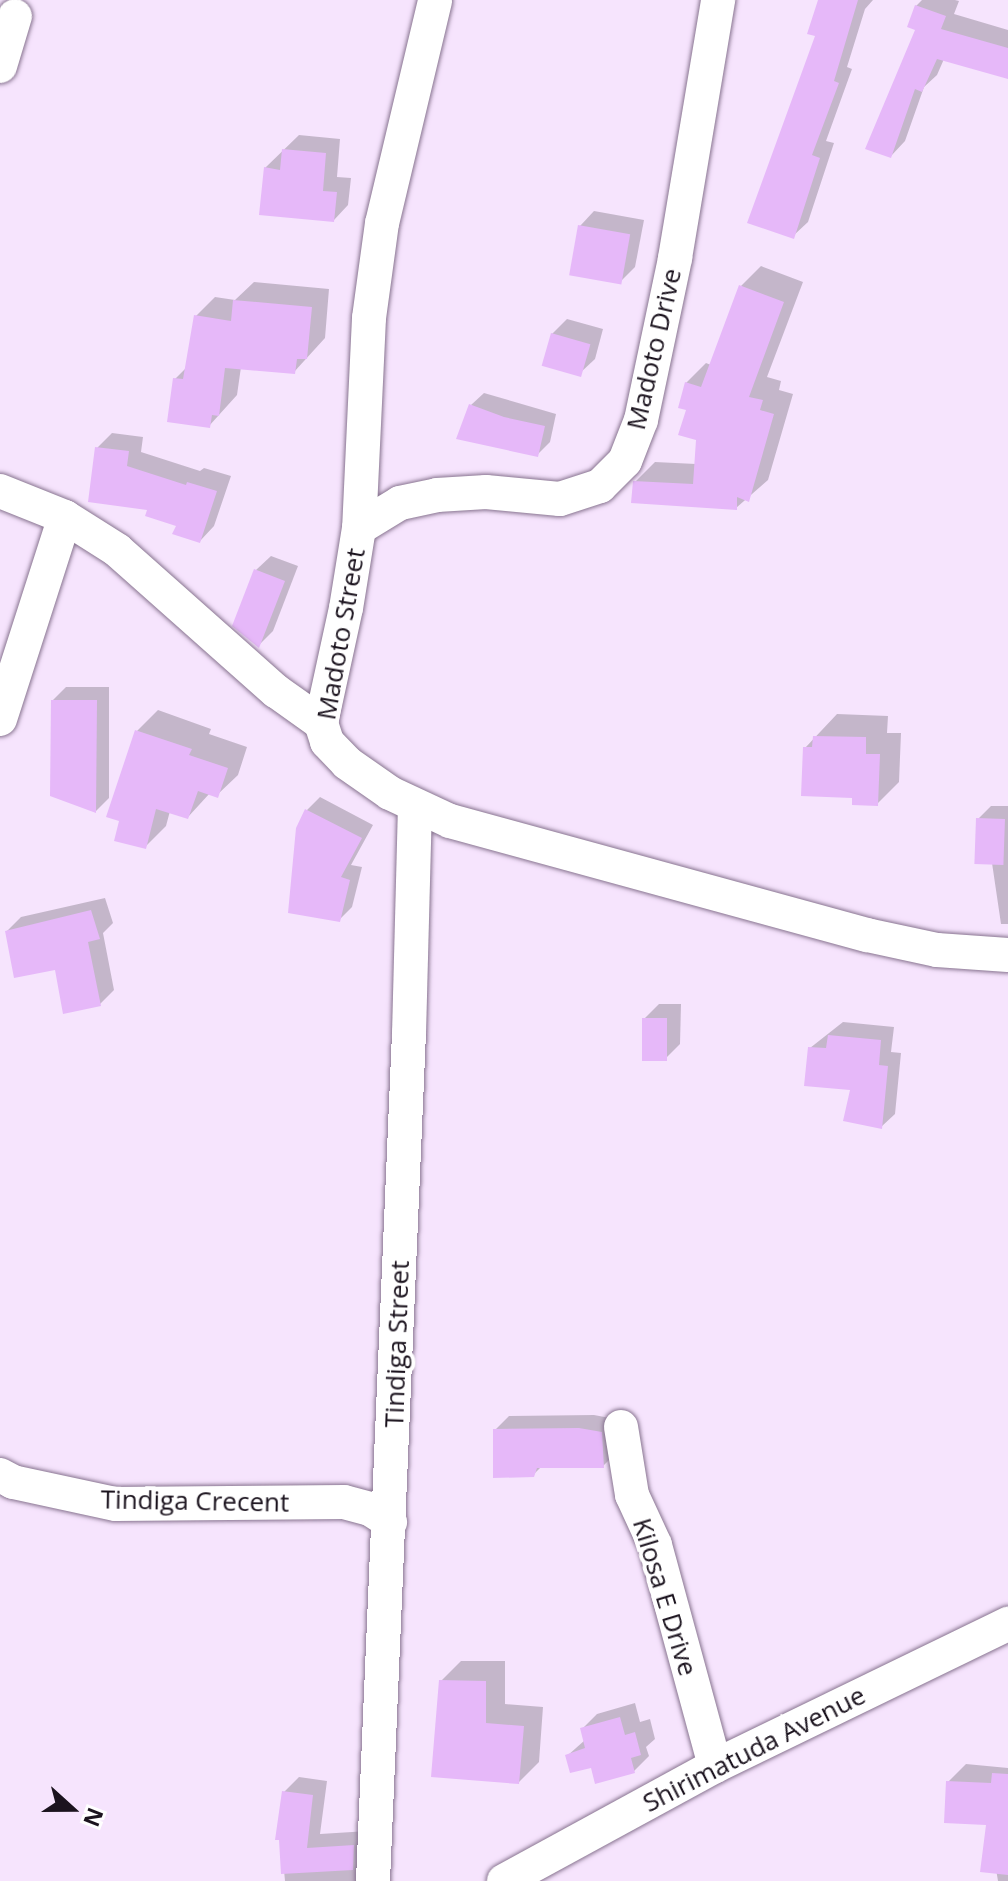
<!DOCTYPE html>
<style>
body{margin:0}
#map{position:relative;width:1008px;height:1881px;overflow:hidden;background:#f6e4fd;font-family:"Open Sans",sans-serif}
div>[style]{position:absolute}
.shadow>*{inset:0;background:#0003}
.building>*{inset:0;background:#e6b8f9;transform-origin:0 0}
.roads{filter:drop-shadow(0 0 2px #887490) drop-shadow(0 0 2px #887490)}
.street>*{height:34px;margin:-17px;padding:0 17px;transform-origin:17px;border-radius:17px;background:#fff}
span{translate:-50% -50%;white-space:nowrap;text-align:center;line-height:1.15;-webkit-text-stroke:8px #fff;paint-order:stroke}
.street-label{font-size:26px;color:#1b131e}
.north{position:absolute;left:32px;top:1769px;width:80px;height:80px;-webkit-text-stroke:6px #fff;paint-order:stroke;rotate:111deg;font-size:22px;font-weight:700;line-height:32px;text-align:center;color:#1b131e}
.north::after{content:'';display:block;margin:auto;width:28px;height:36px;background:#1b131e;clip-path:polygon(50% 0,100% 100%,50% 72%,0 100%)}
</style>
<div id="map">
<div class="shadow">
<i style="clip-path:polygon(820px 0,873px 0,865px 9px,847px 67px,852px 69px,826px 141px,834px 143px,808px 222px,793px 236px)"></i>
<i style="clip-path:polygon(922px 0,955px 0,959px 1px,954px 14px,1008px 30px,1008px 77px,944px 59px,937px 75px,924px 87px,905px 141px,891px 156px,917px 29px,916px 6px)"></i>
<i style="clip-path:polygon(299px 135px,340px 139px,337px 177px,351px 178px,348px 205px,334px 220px,265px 168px)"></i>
<i style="clip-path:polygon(594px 211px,644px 220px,635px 267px,620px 282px,580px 226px)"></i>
<i style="clip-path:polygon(761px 266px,803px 282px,767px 377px,781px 381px,779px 390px,793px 394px,768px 480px,736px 508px,635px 482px,655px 462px,696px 464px,698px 438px,688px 408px,686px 383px,706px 363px,711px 365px,741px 286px)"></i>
<i style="clip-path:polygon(254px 282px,329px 289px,325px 338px,294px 372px,241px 367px,237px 395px,209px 426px,175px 379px,187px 367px,196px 316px,215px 297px,235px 300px)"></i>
<i style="clip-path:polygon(567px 319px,603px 329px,595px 359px,580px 373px,552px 334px)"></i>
<i style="clip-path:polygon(484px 393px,556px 414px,550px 442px,537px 455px,471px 405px)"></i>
<i style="clip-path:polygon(112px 433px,143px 437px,141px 452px,200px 471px,204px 468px,231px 476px,214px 526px,200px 541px,150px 508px,97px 448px)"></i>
<i style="clip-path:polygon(271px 556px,298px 566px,273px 631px,259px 645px,256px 570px)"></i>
<i style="clip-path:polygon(66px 687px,109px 687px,109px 798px,96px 811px,53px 700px)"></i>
<i style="clip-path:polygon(158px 710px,211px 729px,209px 734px,247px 747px,238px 775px,217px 795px,210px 793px,188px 817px,170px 811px,166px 826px,145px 847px,137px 731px)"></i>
<i style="clip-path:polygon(837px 714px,888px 716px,887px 733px,901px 733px,899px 782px,877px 804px,854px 796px,805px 748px)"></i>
<i style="clip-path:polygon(320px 797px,373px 825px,351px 865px,362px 867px,352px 907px,339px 920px,297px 828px,307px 810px)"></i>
<i style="clip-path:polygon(991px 806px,1008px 806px,1008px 924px,1001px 924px,992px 863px,978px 819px)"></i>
<i style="clip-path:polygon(105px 898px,113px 923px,103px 933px,114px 990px,100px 1004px,7px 931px,21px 917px)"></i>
<i style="clip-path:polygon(659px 1004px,681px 1004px,680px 1044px,665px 1059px,644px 1019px)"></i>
<i style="clip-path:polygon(843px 1022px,894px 1027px,891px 1052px,901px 1053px,895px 1114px,881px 1127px,852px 1088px,810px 1048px)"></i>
<i style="clip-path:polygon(594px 1415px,615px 1419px,617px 1452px,603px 1466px,542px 1466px,533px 1475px,495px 1430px,509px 1416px)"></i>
<i style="clip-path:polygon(461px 1661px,505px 1661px,505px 1704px,543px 1707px,539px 1762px,519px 1782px,441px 1681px)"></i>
<i style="clip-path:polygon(635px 1703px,640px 1722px,650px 1719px,655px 1739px,646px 1747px,649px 1756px,634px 1771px,592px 1766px,567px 1756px,585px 1740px,582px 1729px,597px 1714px)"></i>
<i style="clip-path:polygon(966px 1764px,1008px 1768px,1008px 1881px,998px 1881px,988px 1823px,948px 1782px)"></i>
<i style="clip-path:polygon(299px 1777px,327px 1781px,320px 1834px,368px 1831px,360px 1881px,285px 1881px,281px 1838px,284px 1792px)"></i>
</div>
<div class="building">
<i style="clip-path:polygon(818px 0,858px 0,834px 81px,839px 83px,812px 155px,820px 158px,794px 239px,747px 223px,815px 36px,807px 34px)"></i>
<i style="clip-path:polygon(915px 5px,946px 16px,941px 29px,1008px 48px,1008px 79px,937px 59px,922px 92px,915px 89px,891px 158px,865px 149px,915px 30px,907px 27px)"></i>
<i style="clip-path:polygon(282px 149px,326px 153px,323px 191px,337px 192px,334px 222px,259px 215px,264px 167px,280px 170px)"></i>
<i style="left:578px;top:225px;width:53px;height:51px;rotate:10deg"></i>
<i style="clip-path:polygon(739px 285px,784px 302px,749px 397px,763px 400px,760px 410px,774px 414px,749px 502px,737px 497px,737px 510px,631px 503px,633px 481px,693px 484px,696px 440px,678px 435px,686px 410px,678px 408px,685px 382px,701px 387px)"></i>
<i style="clip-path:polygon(233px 300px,312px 307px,307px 359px,297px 359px,295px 374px,225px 368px,219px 416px,212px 415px,210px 428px,167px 422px,173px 378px,183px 379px,194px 315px,231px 321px)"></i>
<i style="left:551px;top:333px;width:41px;height:34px;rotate:16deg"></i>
<i style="clip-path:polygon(469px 404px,504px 417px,545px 426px,538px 457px,456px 439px)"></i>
<i style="clip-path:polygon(95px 447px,129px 451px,127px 466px,186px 485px,187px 482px,217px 491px,200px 543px,172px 534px,176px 526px,145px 516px,147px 510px,88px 502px)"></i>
<i style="clip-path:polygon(254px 569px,285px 581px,259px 648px,232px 626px)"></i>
<i style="clip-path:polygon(51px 700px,97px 700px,96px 813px,50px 796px)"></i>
<i style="clip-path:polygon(135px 730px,192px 749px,189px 755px,228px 768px,218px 798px,198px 791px,188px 819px,156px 809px,146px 849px,114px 841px,119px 821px,106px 817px)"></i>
<i style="clip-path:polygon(813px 736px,866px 737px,866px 754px,880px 754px,878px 806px,852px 805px,852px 798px,801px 796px,803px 747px,812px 747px)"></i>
<i style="clip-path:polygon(305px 809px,362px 838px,341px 877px,350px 880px,340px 922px,288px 913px,296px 828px)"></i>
<i style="left:976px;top:818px;width:29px;height:46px;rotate:2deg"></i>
<i style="clip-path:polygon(91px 910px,100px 939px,88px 942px,101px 1006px,63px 1014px,55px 970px,14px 978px,5px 931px)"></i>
<i style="left:642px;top:1018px;width:25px;height:43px"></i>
<i style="clip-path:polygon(828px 1035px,881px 1040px,879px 1065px,888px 1066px,882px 1129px,843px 1121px,850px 1090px,804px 1086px,808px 1047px,826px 1048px)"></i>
<i style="clip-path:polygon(579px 1428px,602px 1432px,604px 1468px,537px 1468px,534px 1477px,493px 1478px,493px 1429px)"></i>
<i style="clip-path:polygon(439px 1680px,486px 1681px,486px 1723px,524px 1726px,519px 1784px,431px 1777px)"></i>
<i style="clip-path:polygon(620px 1717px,625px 1735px,635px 1732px,641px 1755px,631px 1758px,635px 1773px,595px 1784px,591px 1768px,570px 1773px,565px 1755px,585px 1748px,580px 1728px)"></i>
<i style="clip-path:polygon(992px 1773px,1008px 1774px,1008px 1875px,980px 1872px,986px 1825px,944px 1823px,946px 1781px,991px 1783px)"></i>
<i style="clip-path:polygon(282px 1791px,313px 1795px,307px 1848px,354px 1845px,353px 1870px,281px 1874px,279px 1840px,275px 1840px)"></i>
</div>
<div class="roads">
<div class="street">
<i style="left:435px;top:1px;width:228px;rotate:103.4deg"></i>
<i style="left:382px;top:223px;width:96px;rotate:97.8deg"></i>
<i style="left:369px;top:318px;width:210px;rotate:92.7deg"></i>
<i style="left:359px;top:528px;width:81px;rotate:99.2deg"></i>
<i style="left:346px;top:608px;width:118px;rotate:102.3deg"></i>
<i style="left:321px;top:723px;width:20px;rotate:72deg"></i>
<i style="left:327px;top:742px;width:29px;rotate:46deg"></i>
<i style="left:347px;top:763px;width:52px;rotate:34.9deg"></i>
<i style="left:390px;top:793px;width:66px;rotate:25deg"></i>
<i style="left:450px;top:821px;width:432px;rotate:15.3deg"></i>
<i style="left:867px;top:935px;width:72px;rotate:12.1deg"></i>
<i style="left:937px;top:950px;width:71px;rotate:4deg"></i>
<i style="left:0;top:66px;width:52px;rotate:-73.3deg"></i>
<i style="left:0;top:491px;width:70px;rotate:21.8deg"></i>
<i style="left:65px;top:517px;width:62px;rotate:32.4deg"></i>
<i style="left:117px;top:550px;width:213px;rotate:41.6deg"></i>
<i style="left:276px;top:691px;width:55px;rotate:35.4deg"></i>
<i style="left:359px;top:528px;width:48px;rotate:-31.4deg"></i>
<i style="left:400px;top:503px;width:38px;rotate:-12deg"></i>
<i style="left:437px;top:495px;width:49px;rotate:-3.5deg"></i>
<i style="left:486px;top:492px;width:74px;rotate:5.4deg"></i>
<i style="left:560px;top:499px;width:42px;rotate:-18deg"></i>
<i style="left:600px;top:486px;width:35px;rotate:-45deg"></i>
<i style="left:625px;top:461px;width:44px;rotate:-68.7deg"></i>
<i style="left:641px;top:420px;width:166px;rotate:-78.1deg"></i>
<i style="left:675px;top:258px;width:262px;rotate:-80.5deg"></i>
<i style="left:0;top:719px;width:212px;rotate:-72.2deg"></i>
<i style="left:621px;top:1427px;width:69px;rotate:80.8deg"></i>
<i style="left:632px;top:1495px;width:55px;rotate:65.3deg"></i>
<i style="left:655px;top:1545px;width:229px;rotate:74.8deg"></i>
<i style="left:0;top:1475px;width:15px;rotate:28deg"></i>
<i style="left:13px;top:1482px;width:105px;rotate:12.1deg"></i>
<i style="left:116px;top:1504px;width:228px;rotate:-0.5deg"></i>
<i style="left:344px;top:1502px;width:27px;rotate:15deg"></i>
<i style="left:370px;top:1509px;width:24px;rotate:33deg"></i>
<i style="left:373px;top:1881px;width:848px;rotate:-87.57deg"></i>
<i style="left:409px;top:1034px;width:228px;rotate:-88.5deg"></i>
<i style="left:504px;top:1881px;width:240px;rotate:-28.6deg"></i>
<i style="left:715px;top:1766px;width:326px;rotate:-25.9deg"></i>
</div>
</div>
<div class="street-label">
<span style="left:654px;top:349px;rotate:-77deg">Madoto Drive</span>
<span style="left:341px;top:634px;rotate:-80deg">Madoto Street</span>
<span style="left:397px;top:1344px;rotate:-88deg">Tindiga Street</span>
<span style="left:195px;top:1501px;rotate:1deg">Tindiga Crecent</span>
<span style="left:665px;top:1597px;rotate:73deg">Kilosa E Drive</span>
<span style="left:754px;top:1749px;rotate:-27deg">Shirimatuda Avenue</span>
</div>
<div class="north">N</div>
</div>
